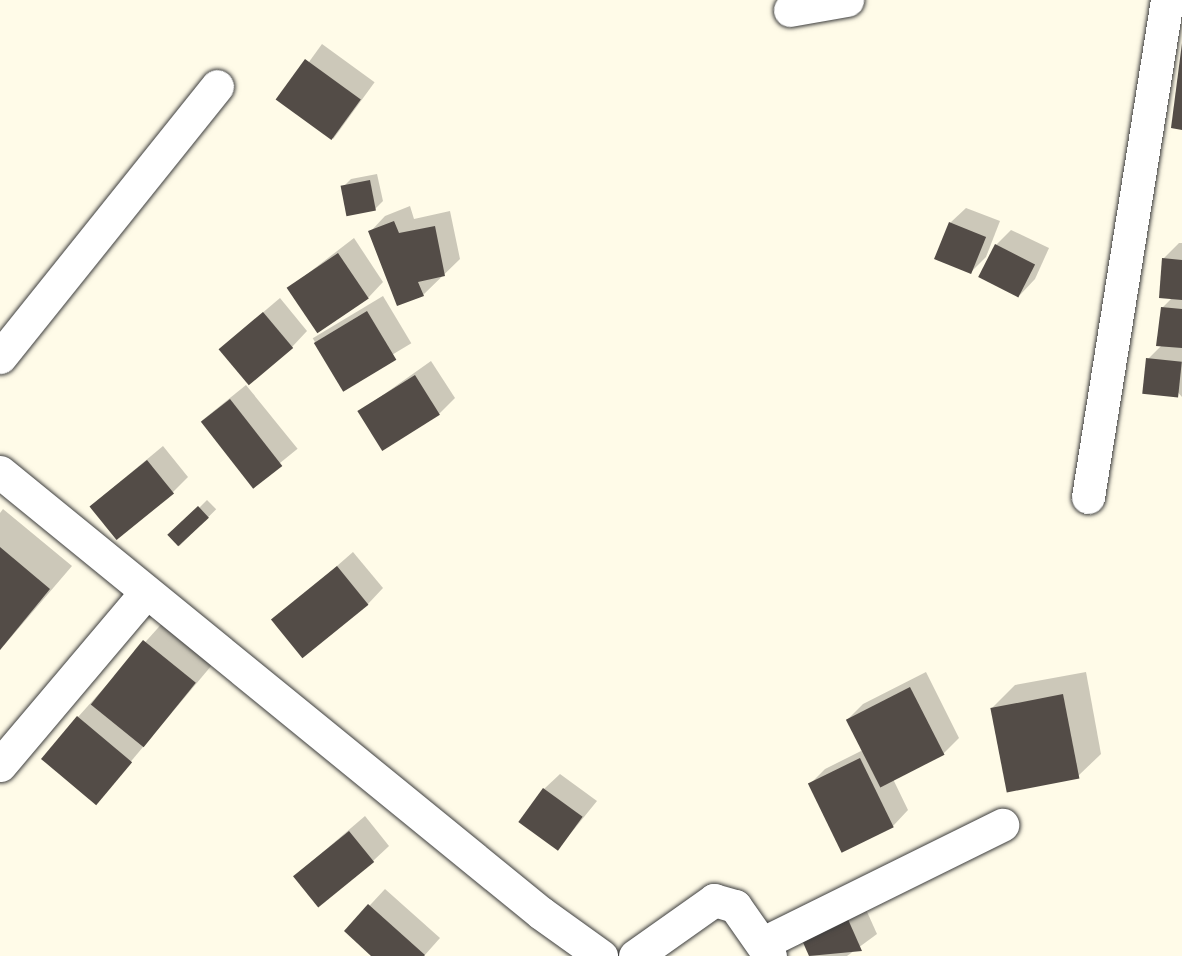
<!DOCTYPE html>
<style>
body{margin:0}
#map{position:relative;width:1182px;height:956px;overflow:hidden;background:#fffbe8;font-family:Merriweather,serif}
div>[style]{position:absolute}
.shadow>*{inset:0;background:#0003;transform-origin:0 0}
.building>*{inset:0;background:#534c47;transform-origin:0 0}
.roads{filter:drop-shadow(0 0 2px #3d3d3d) drop-shadow(0 0 2px #3d3d3d)}
.minor>*{height:33px;margin:-16.5px;padding:0 16.5px;transform-origin:16.5px;border-radius:16.5px;background:#fff}
span{translate:-50% -50%;white-space:nowrap;text-align:center;line-height:1.15;-webkit-text-stroke:6px #fff;paint-order:stroke}
</style>
<div id="map">
<div class="shadow">
<i style="left:322px;top:44px;width:65px;height:70px;rotate:36deg"></i>
<i style="clip-path:polygon(377px 174px,383px 201px,375px 209px,343px 187px,351px 179px)"></i>
<i style="clip-path:polygon(410px 206px,414px 219px,450px 211px,460px 259px,423px 295px,370px 232px,385px 216px)"></i>
<i style="clip-path:polygon(966px 208px,1000px 221px,986px 257px,971px 272px,950px 223px)"></i>
<i style="clip-path:polygon(1011px 230px,1049px 248px,1035px 279px,1020px 295px,996px 245px)"></i>
<i style="clip-path:polygon(354px 238px,383px 282px,368px 298px,289px 288px)"></i>
<i style="clip-path:polygon(1179px 243px,1182px 243px,1182px 397px,1148px 359px,1162px 345px,1162px 308px,1172px 298px,1163px 259px)"></i>
<i style="left:383px;top:296px;width:55px;height:82px;rotate:59deg"></i>
<i style="clip-path:polygon(280px 298px,307px 331px,292px 347px,220px 349px)"></i>
<i style="clip-path:polygon(431px 361px,455px 398px,439px 414px,359px 412px)"></i>
<i style="left:246px;top:385px;width:82px;height:57px;rotate:51deg"></i>
<i style="clip-path:polygon(163px 446px,188px 477px,173px 492px,91px 506px)"></i>
<i style="left:207px;top:500px;width:13px;height:52px;rotate:45deg"></i>
<i style="clip-path:polygon(3px 509px,72px 566px,0 650px,0 513px)"></i>
<i style="clip-path:polygon(353px 552px,383px 588px,368px 604px,274px 621px)"></i>
<i style="clip-path:polygon(166px 619px,217px 659px,96px 803px,78px 717px)"></i>
<i style="clip-path:polygon(926px 672px,959px 738px,943px 754px,893px 779px,908px 810px,893px 826px,810px 784px,825px 769px,863px 750px,848px 719px,863px 704px)"></i>
<i style="clip-path:polygon(1086px 672px,1101px 754px,1078px 776px,992px 708px,1015px 685px)"></i>
<i style="clip-path:polygon(560px 774px,597px 801px,558px 849px,544px 789px)"></i>
<i style="clip-path:polygon(365px 816px,389px 846px,373px 861px,295px 876px)"></i>
<i style="clip-path:polygon(385px 889px,440px 938px,424px 956px,374px 956px,346px 931px)"></i>
<i style="clip-path:polygon(859px 894px,877px 934px,847px 956px,810px 956px,798px 929px)"></i>
</div>
<div class="building">
<i style="clip-path:polygon(1182px 43px,1182px 130px,1171px 128px)"></i>
<i style="left:305px;top:59px;width:69px;height:50px;rotate:36deg"></i>
<i style="left:370px;top:180px;width:31px;height:30px;rotate:79deg"></i>
<i style="clip-path:polygon(394px 221px,399px 233px,435px 226px,445px 276px,418px 282px,424px 296px,397px 306px,368px 231px)"></i>
<i style="left:949px;top:222px;width:40px;height:40px;rotate:22deg"></i>
<i style="left:995px;top:244px;width:45px;height:37px;rotate:27deg"></i>
<i style="left:338px;top:253px;width:55px;height:62px;rotate:56deg"></i>
<i style="clip-path:polygon(1162px 258px,1182px 260px,1182px 300px,1159px 298px)"></i>
<i style="clip-path:polygon(1161px 307px,1182px 309px,1182px 348px,1156px 346px)"></i>
<i style="left:367px;top:311px;width:57px;height:62px;rotate:59deg"></i>
<i style="left:263px;top:312px;width:47px;height:58px;rotate:50deg"></i>
<i style="left:1146px;top:358px;width:36px;height:36px;rotate:6deg"></i>
<i style="left:415px;top:375px;width:47px;height:68px;rotate:58deg"></i>
<i style="left:230px;top:399px;width:85px;height:37px;rotate:52deg"></i>
<i style="left:147px;top:460px;width:43px;height:74px;rotate:51deg"></i>
<i style="left:198px;top:506px;width:16px;height:42px;rotate:47deg"></i>
<i style="clip-path:polygon(0 547px,50px 589px,0 650px)"></i>
<i style="left:337px;top:566px;width:50px;height:85px;rotate:51deg"></i>
<i style="left:143px;top:640px;width:68px;height:83px;rotate:39deg"></i>
<i style="left:910px;top:687px;width:76px;height:72px;rotate:63deg"></i>
<i style="left:1063px;top:694px;width:86px;height:74px;rotate:79deg"></i>
<i style="left:77px;top:716px;width:72px;height:56px;rotate:40deg"></i>
<i style="left:860px;top:758px;width:77px;height:58px;rotate:64deg"></i>
<i style="left:543px;top:788px;width:49px;height:42px;rotate:36deg"></i>
<i style="left:349px;top:831px;width:40px;height:72px;rotate:51deg"></i>
<i style="clip-path:polygon(368px 904px,425px 955px,424px 956px,371px 956px,344px 931px)"></i>
<i style="clip-path:polygon(843px 908px,862px 951px,809px 956px,797px 929px)"></i>
</div>
<div class="roads">
<div class="minor">
<i style="left:790px;top:10px;width:58px;rotate:-10deg"></i>
<i style="left:0;top:357px;width:347px;rotate:-51.3deg"></i>
<i style="left:0;top:472px;width:698px;rotate:39.19deg"></i>
<i style="left:541px;top:913px;width:74px;rotate:35.6deg"></i>
<i style="left:1088px;top:497px;width:503px;rotate:-80.97deg"></i>
<i style="left:0;top:765px;width:226px;rotate:-49.8deg"></i>
<i style="left:763px;top:943px;width:267px;rotate:-26.3deg"></i>
<i style="left:635px;top:956px;width:97px;rotate:-35.3deg"></i>
<i style="left:714px;top:900px;width:22px;rotate:16deg"></i>
<i style="left:735px;top:906px;width:61px;rotate:55deg"></i>
</div>
</div>
</div>
